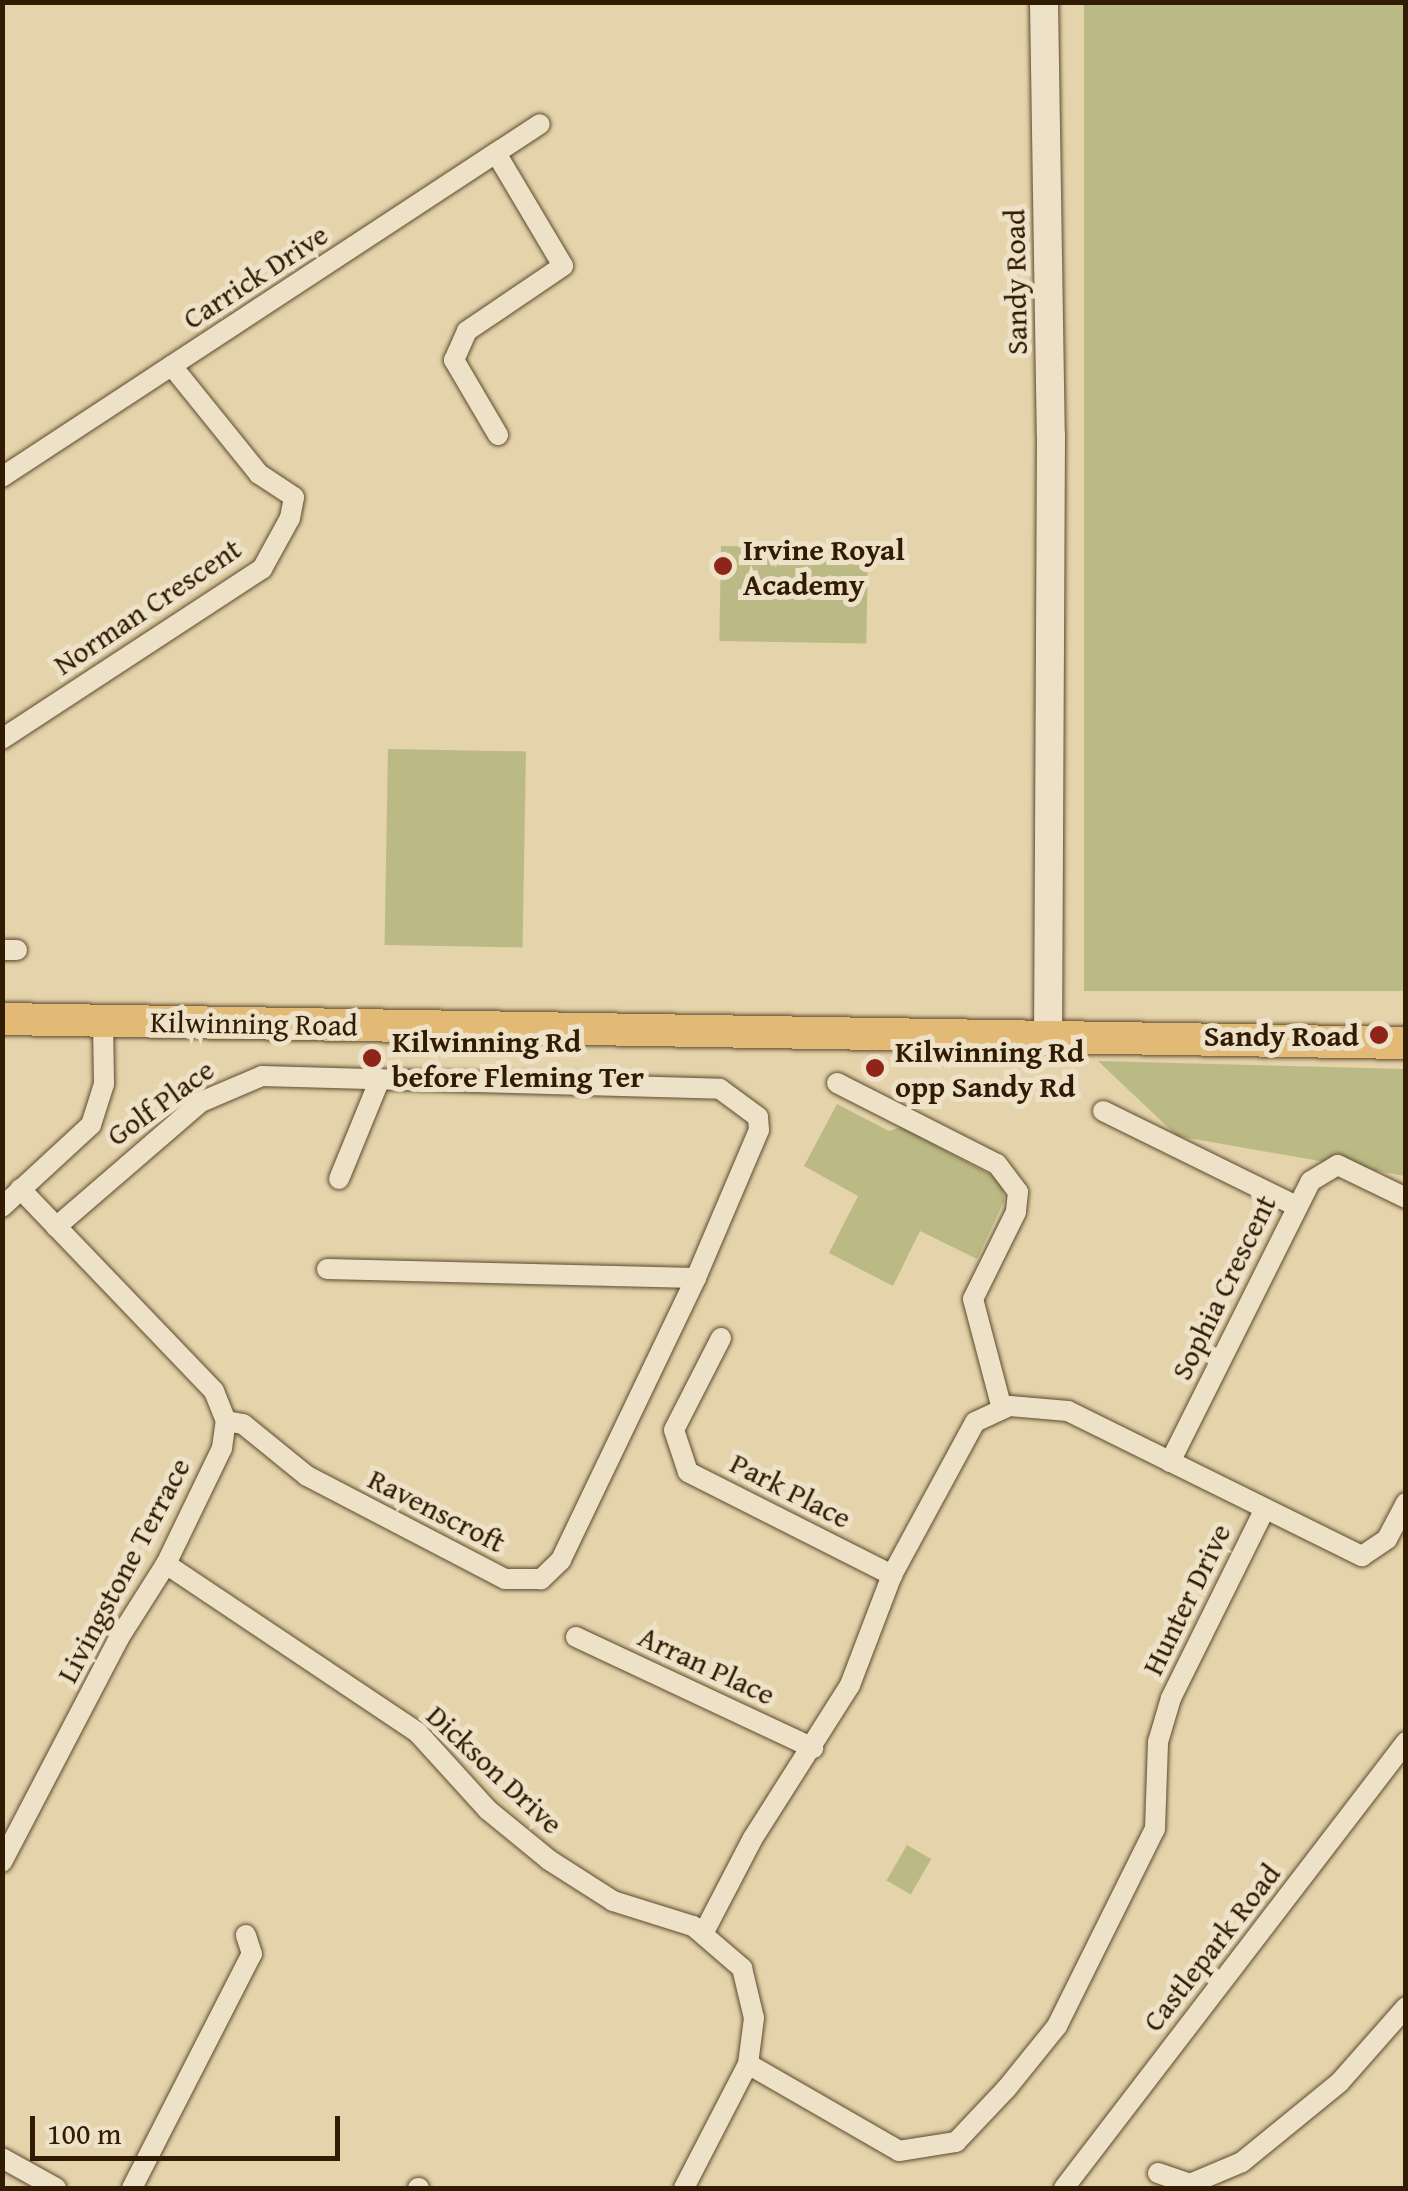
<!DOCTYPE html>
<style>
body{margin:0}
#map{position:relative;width:1408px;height:2191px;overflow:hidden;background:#e4d3ab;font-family:"Gentium Book Plus",serif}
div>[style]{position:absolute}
.green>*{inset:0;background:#bbba84;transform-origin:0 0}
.roads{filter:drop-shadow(0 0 2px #5e4a2d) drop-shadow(0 0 2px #5e4a2d)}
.minor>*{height:20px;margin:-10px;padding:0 10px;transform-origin:10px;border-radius:10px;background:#ede2c8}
.secondary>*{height:28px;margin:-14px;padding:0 14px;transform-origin:14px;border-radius:14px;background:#ede2c8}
.primary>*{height:32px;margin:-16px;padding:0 16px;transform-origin:16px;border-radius:16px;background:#e2ba76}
.dots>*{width:28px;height:28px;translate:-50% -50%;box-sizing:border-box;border:5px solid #ede2c8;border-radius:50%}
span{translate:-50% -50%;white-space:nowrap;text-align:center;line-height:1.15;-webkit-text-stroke:10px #ede2c8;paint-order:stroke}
.street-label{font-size:30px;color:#311c03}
.poi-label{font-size:30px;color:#311c03;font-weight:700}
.left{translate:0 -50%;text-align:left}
.right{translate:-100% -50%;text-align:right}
.frame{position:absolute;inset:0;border:5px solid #311c03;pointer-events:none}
.scale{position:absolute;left:30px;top:2116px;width:310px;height:45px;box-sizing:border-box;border:5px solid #311c03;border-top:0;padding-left:12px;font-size:30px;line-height:35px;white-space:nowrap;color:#311c03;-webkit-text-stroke:8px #ede2c8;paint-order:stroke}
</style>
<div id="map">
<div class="green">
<i style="left:1084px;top:3px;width:321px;height:988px"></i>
<i style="left:721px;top:546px;width:147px;height:95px;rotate:1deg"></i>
<i style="left:388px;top:749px;width:138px;height:196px;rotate:1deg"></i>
<i style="clip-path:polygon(1098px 1061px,1405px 1069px,1405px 1176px,1177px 1136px)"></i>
<i style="clip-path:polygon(837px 1104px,889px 1131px,901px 1127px,1002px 1181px,1004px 1201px,977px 1259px,920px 1231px,893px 1286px,829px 1253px,858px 1196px,804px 1166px)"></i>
<i style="left:907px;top:1845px;width:28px;height:41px;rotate:30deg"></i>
</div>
<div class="roads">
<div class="minor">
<i style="left:496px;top:153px;width:131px;rotate:59.3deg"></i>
<i style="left:563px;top:266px;width:116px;rotate:145.9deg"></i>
<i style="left:467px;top:331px;width:32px;rotate:114deg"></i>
<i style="left:454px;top:360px;width:87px;rotate:59.6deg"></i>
<i style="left:2px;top:477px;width:643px;rotate:-33.27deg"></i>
<i style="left:2px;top:739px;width:311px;rotate:-33.2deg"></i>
<i style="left:262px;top:569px;width:58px;rotate:-61.2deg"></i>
<i style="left:290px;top:518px;width:21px;rotate:-79deg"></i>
<i style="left:294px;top:497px;width:42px;rotate:-146.7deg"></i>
<i style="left:259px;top:474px;width:139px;rotate:-128.9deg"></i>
<i style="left:2px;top:950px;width:15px"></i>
<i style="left:837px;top:1083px;width:179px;rotate:26.9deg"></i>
<i style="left:997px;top:1164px;width:35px;rotate:53deg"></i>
<i style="left:1018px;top:1192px;width:20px;rotate:96deg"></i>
<i style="left:1016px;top:1212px;width:97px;rotate:116.3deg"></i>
<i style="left:973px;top:1299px;width:114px;rotate:75.2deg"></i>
<i style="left:1103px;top:1111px;width:215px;rotate:26.2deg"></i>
<i style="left:339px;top:1179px;width:108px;rotate:-67.7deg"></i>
<i style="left:2px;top:1207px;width:121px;rotate:-42.7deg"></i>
<i style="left:91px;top:1125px;width:43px;rotate:-72.4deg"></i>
<i style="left:104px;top:1084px;width:63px;rotate:-90.9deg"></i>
<i style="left:56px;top:1227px;width:191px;rotate:-40.8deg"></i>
<i style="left:201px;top:1102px;width:66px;rotate:-23.1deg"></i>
<i style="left:262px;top:1076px;width:458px;rotate:1.6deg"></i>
<i style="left:720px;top:1089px;width:47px;rotate:36.4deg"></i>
<i style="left:758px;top:1117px;width:13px;rotate:86deg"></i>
<i style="left:759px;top:1130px;width:161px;rotate:113.1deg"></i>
<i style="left:696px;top:1278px;width:313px;rotate:115.6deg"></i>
<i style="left:561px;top:1560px;width:28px;rotate:136deg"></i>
<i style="left:541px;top:1579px;width:36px;rotate:180deg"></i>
<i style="left:505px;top:1579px;width:223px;rotate:-152.5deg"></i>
<i style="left:307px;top:1476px;width:82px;rotate:-140.9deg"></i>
<i style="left:243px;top:1424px;width:17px;rotate:-170deg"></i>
<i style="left:327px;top:1269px;width:369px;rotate:1.4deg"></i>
<i style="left:721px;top:1338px;width:103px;rotate:117.1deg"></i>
<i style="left:674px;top:1430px;width:44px;rotate:71.6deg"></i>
<i style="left:688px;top:1472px;width:229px;rotate:26.8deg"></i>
<i style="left:1170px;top:1462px;width:314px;rotate:-63.4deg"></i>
<i style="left:1311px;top:1181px;width:31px;rotate:-31deg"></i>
<i style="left:1338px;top:1165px;width:76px;rotate:25.9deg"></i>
<i style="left:166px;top:1564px;width:303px;rotate:33.8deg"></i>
<i style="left:418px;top:1733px;width:104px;rotate:47.7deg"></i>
<i style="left:488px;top:1810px;width:79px;rotate:39.3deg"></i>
<i style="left:549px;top:1860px;width:76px;rotate:32.6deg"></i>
<i style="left:613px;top:1901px;width:84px;rotate:17.4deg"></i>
<i style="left:693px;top:1926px;width:65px;rotate:40.6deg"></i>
<i style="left:742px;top:1968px;width:51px;rotate:76.5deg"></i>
<i style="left:754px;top:2018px;width:46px;rotate:97.4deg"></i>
<i style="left:748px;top:2064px;width:140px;rotate:117.3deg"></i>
<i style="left:576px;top:1637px;width:262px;rotate:25.1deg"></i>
<i style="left:2px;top:1862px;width:253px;rotate:-62.4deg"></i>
<i style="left:119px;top:1638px;width:88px;rotate:-57.6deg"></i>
<i style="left:166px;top:1564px;width:129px;rotate:-64.2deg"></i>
<i style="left:222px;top:1448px;width:27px;rotate:-82deg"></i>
<i style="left:226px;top:1421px;width:32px;rotate:-112deg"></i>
<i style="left:214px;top:1391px;width:280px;rotate:-133.8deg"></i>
<i style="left:703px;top:1934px;width:108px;rotate:-62.5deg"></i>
<i style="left:753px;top:1838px;width:181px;rotate:-57.6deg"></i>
<i style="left:850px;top:1685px;width:118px;rotate:-69.1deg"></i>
<i style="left:892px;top:1575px;width:174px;rotate:-61.5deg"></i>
<i style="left:975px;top:1422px;width:38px;rotate:-25deg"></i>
<i style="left:1010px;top:1406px;width:58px;rotate:4.9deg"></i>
<i style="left:1068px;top:1411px;width:328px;rotate:26.3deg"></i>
<i style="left:1362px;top:1556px;width:30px;rotate:-34deg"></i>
<i style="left:1387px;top:1539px;width:41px;rotate:-62.2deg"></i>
<i style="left:748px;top:2064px;width:174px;rotate:29.9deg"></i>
<i style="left:899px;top:2151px;width:58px;rotate:-9deg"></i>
<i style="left:956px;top:2142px;width:74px;rotate:-46.6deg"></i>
<i style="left:1007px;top:2088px;width:80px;rotate:-51.1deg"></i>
<i style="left:1057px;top:2026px;width:220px;rotate:-63.6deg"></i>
<i style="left:1155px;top:1829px;width:87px;rotate:-88deg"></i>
<i style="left:1158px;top:1742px;width:46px;rotate:-73.5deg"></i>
<i style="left:1171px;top:1698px;width:211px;rotate:-63.6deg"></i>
<i style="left:2px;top:2158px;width:62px;rotate:29.1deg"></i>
<i style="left:1158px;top:2173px;width:34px;rotate:19deg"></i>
<i style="left:1190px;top:2184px;width:56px;rotate:-22.9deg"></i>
<i style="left:1242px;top:2162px;width:125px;rotate:-39.2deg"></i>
<i style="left:1339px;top:2083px;width:101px;rotate:-48.6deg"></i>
<i style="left:132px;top:2188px;width:263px;rotate:-62.9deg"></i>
<i style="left:252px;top:1954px;width:20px;rotate:-108deg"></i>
<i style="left:418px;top:2188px;width:1px"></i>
<i style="left:1064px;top:2188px;width:562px;rotate:-52.52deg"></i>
</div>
<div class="secondary">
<i style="left:1044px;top:2px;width:433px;rotate:89.1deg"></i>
<i style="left:1051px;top:435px;width:605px;rotate:90.28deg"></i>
</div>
<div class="primary">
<i style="left:2px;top:1019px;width:1404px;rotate:0.98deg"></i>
</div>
</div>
<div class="dots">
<i style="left:723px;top:566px;background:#8f2418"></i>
<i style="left:1379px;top:1035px;background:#8f2418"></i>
<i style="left:372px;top:1058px;background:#8f2418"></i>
<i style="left:875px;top:1068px;background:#8f2418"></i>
</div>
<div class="street-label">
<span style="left:255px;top:276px;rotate:-33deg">Carrick Drive</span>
<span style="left:1015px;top:282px;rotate:-91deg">Sandy Road</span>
<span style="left:147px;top:606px;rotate:-34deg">Norman Crescent</span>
<span style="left:254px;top:1023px;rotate:1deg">Kilwinning Road</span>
<span style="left:160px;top:1102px;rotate:-36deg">Golf Place</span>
<span style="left:1223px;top:1287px;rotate:-64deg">Sophia Crescent</span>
<span style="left:791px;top:1490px;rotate:27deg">Park Place</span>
<span style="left:437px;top:1510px;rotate:27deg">Ravenscroft</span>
<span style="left:123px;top:1570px;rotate:-62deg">Livingstone Terrace</span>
<span style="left:1186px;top:1599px;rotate:-64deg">Hunter Drive</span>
<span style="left:707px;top:1665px;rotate:25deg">Arran Place</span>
<span style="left:495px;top:1769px;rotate:43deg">Dickson Drive</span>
<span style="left:1211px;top:1947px;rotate:-52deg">Castlepark Road</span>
</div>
<div class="poi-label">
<span class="left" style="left:743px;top:566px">Irvine Royal<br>Academy</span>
<span class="right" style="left:1359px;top:1035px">Sandy Road</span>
<span class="left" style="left:392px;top:1058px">Kilwinning Rd<br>before Fleming Ter</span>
<span class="left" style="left:895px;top:1068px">Kilwinning Rd<br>opp Sandy Rd</span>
</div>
<div class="frame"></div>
<div class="scale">100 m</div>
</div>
